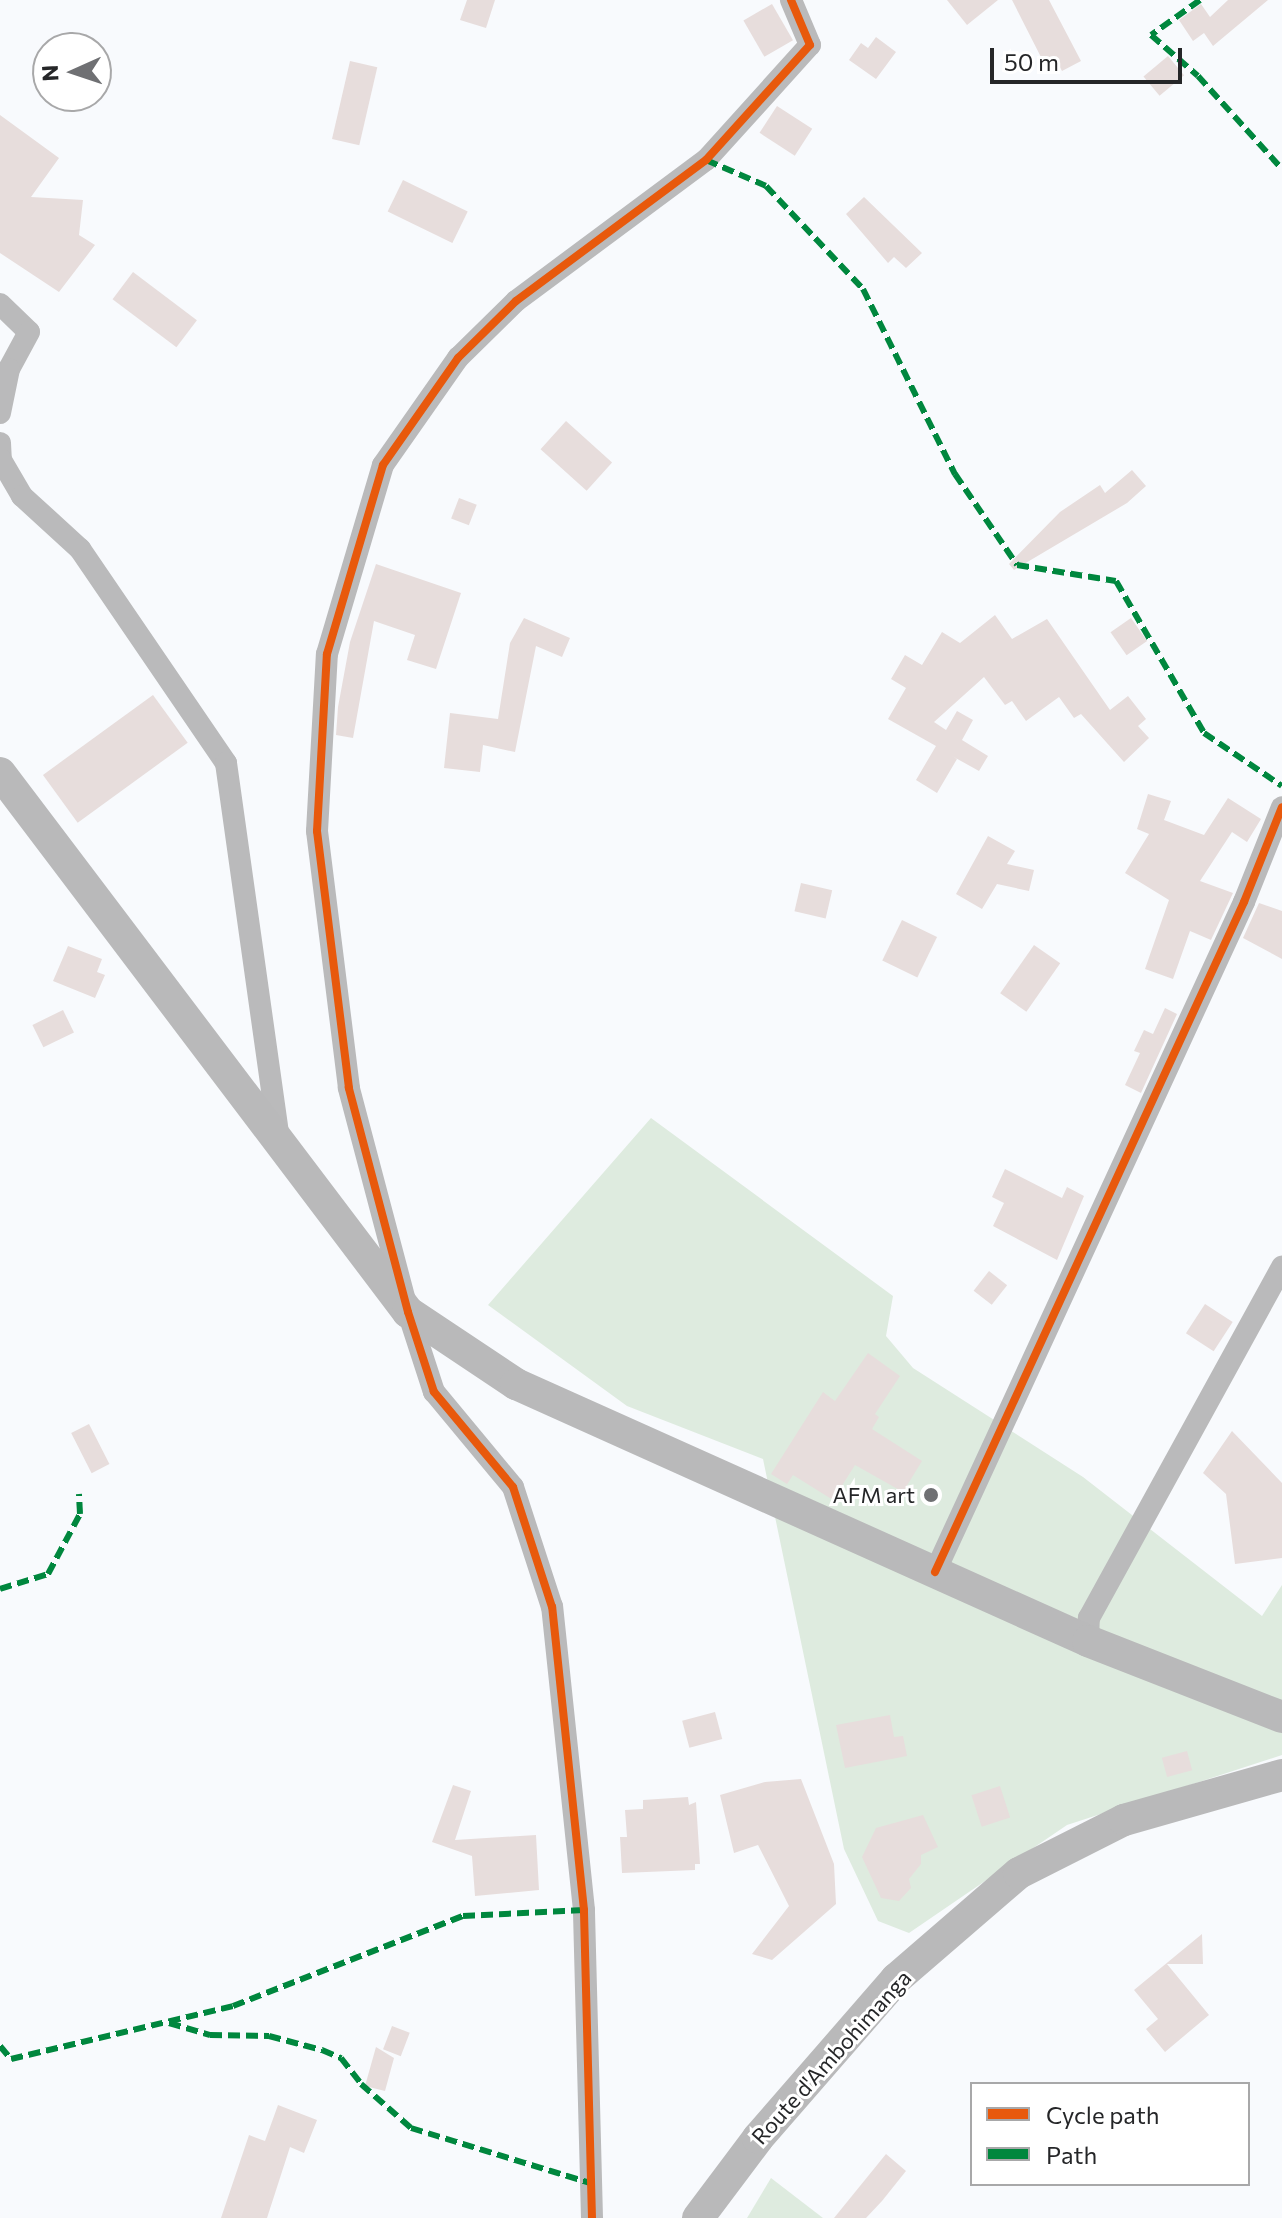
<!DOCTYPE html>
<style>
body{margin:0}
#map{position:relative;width:1282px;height:2218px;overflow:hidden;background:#f8fafd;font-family:Commissioner,sans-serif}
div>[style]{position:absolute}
.green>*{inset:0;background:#deebdf}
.building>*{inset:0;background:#e7dddc;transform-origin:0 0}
.street>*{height:22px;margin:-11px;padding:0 11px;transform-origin:11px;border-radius:11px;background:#bababb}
.secondary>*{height:32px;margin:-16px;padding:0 16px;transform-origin:16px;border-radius:16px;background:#b9b9ba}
.quiet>*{height:6px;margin-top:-3px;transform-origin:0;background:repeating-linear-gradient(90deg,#00873e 0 12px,transparent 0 18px)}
.cycleway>*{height:8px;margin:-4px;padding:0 4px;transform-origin:4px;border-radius:4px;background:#e8590c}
.dots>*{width:22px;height:22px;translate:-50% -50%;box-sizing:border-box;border:4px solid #fff;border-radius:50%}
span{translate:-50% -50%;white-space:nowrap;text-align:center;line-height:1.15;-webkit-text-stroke:6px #fff;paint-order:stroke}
.poi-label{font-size:22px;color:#252628}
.right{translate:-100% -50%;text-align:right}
.street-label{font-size:22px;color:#252628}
.legend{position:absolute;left:970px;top:2082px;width:280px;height:104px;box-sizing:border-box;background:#fff;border:2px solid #a8a8a9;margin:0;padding:10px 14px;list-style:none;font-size:24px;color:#252628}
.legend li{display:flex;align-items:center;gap:16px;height:40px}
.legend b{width:40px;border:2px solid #a8a8a9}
.north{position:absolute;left:32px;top:32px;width:80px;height:80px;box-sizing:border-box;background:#fff;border:2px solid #a8a8a9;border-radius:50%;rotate:267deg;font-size:22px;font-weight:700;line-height:32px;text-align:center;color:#252628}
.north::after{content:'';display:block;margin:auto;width:28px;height:36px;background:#6f7073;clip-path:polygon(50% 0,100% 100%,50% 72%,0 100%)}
.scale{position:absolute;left:990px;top:48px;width:192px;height:36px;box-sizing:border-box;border:4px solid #252628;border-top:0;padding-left:10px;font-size:24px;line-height:28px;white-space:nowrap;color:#252628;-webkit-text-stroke:6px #fff;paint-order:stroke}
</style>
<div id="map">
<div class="green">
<i style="clip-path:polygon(651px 1118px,893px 1296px,886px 1336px,913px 1368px,1083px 1477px,1262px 1616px,1282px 1585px,1282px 1755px,1067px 1825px,909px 1933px,878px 1921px,844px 1849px,763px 1459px,627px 1406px,488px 1305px)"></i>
<i style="clip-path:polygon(771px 2178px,823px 2218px,747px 2218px)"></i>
</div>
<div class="building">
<i style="clip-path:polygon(467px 0,495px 0,486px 28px,460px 20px)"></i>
<i style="clip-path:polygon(947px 0,998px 0,967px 25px)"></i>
<i style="clip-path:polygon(1012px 0,1049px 0,1081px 61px,1062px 71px,1057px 62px,1046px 67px)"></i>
<i style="clip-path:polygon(1228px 0,1268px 0,1213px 46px,1204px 33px,1193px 41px,1179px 20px,1201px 4px,1210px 17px)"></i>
<i style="left:772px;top:4px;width:42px;height:33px;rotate:60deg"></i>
<i style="clip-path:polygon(876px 37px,896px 52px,876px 79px,849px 60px,861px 43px,868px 48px)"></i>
<i style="left:1168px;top:56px;width:25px;height:32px;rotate:50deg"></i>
<i style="left:350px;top:61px;width:28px;height:80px;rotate:13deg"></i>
<i style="left:777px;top:106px;width:42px;height:32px;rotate:33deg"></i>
<i style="clip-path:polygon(0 115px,59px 158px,31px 197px,83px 200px,79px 235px,95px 245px,59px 292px,0 253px)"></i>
<i style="left:403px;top:180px;width:72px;height:35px;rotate:26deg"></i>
<i style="clip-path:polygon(864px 197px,922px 253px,906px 268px,894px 257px,888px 263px,846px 214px)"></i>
<i style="left:133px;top:272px;width:80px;height:34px;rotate:37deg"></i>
<i style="left:566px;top:421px;width:62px;height:38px;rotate:42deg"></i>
<i style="clip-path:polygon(1132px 470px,1146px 486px,1127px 503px,1014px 570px,1009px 564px,1060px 512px,1100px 485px,1105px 493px)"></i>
<i style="left:459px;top:498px;width:19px;height:22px;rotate:21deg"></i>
<i style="clip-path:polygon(376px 564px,461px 593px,436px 669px,407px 660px,415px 635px,374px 621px,353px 738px,336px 735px,338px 707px,350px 642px)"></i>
<i style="clip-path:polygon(995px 615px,1012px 639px,1047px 619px,1110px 710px,1128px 696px,1146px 719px,1138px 726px,1149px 738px,1124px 762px,1081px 714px,1074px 718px,1059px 697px,1026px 721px,1012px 701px,1005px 705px,984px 677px,934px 722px,946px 730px,957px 711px,973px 720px,962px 740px,988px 756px,979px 771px,952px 756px,957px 759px,937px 793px,916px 780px,936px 746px,888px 719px,906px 688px,891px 679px,905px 655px,922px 665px,942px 632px,960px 643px)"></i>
<i style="clip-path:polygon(524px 618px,570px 638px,562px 657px,536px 646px,515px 752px,483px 745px,480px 772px,444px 768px,450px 713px,498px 719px,510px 643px)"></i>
<i style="left:1131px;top:618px;width:28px;height:25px;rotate:55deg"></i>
<i style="left:153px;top:695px;width:59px;height:136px;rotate:54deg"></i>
<i style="clip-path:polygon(1148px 794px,1171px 801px,1164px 820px,1204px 835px,1228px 798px,1261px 819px,1247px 842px,1232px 832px,1200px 881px,1233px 893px,1211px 940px,1190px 931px,1173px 979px,1145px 969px,1169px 900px,1125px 873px,1149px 834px,1137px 829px)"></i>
<i style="clip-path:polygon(988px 836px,1015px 851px,1007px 864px,1034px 870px,1029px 891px,997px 884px,982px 909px,956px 894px)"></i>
<i style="left:801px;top:883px;width:32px;height:29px;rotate:13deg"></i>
<i style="clip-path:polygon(1259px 903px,1282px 911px,1282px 959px,1243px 938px)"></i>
<i style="left:902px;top:920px;width:39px;height:45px;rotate:26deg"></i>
<i style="left:1034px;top:945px;width:32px;height:59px;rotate:35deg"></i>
<i style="clip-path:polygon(68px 946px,102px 959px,97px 972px,105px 975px,95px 998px,53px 981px)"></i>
<i style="clip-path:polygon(1165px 1008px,1177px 1014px,1141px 1093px,1125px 1085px,1140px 1053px,1134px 1051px,1144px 1030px,1153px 1034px)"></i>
<i style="left:63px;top:1010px;width:25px;height:34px;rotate:64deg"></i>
<i style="clip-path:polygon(1005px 1169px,1062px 1198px,1067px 1187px,1084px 1196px,1057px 1260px,993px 1226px,1004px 1203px,992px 1197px)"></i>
<i style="left:989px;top:1271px;width:23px;height:25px;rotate:38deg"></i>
<i style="left:1205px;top:1304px;width:33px;height:35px;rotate:33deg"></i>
<i style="clip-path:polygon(868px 1353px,900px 1376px,875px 1414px,879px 1417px,872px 1429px,922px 1461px,903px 1492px,855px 1465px,833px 1500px,793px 1475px,787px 1484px,771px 1474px,823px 1392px,835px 1401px)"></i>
<i style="left:89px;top:1424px;width:45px;height:20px;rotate:63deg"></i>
<i style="clip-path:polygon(1232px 1431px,1282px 1483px,1282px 1558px,1235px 1564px,1226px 1494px,1203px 1473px)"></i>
<i style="left:715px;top:1712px;width:28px;height:34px;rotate:75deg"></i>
<i style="clip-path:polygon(890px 1715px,894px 1737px,903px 1736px,907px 1756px,845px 1768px,836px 1725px)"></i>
<i style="left:1187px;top:1751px;width:20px;height:26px;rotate:75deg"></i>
<i style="clip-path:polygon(801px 1779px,834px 1864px,836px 1904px,772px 1960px,752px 1954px,789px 1906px,758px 1845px,734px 1853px,720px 1795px,765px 1782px)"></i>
<i style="clip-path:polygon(453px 1785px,471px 1791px,455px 1840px,536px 1835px,539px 1890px,475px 1896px,472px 1856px,432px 1842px)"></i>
<i style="left:1000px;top:1786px;width:33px;height:30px;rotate:72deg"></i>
<i style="clip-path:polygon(688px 1797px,689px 1805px,696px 1802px,700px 1864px,695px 1864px,695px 1870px,622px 1873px,620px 1837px,627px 1837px,625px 1810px,643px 1809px,643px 1800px)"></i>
<i style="clip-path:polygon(923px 1815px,938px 1847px,921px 1855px,921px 1864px,909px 1879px,911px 1888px,899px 1901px,881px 1898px,862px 1857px,876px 1828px)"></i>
<i style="clip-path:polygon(1202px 1934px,1203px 1964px,1167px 1964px,1209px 2015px,1165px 2052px,1146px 2029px,1158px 2019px,1134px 1990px)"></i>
<i style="left:392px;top:2026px;width:19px;height:25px;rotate:21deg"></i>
<i style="clip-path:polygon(376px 2047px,394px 2058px,385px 2091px,365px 2086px)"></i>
<i style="clip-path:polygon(278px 2105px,317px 2120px,304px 2153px,290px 2147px,267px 2218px,221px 2218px,249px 2135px,265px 2141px)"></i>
<i style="clip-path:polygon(886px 2154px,906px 2171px,882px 2201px,866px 2218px,834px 2218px)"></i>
</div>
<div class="street">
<i style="left:0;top:304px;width:40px;rotate:44deg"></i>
<i style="left:29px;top:332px;width:42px;rotate:118.4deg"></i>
<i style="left:9px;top:369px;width:45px;rotate:101.6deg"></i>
<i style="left:0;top:443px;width:17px;rotate:87deg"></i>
<i style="left:1px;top:460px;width:42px;rotate:59.7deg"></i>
<i style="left:22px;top:496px;width:79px;rotate:42.4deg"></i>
<i style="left:80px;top:549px;width:259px;rotate:55.7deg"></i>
<i style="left:226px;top:763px;width:380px;rotate:82deg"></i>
<i style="left:935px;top:1572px;width:738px;rotate:-65.24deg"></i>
<i style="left:1244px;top:902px;width:102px;rotate:-68.2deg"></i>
<i style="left:1088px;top:1641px;width:23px;rotate:-88deg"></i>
<i style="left:1089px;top:1618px;width:401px;rotate:-61.2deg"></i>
<i style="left:592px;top:2218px;width:308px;rotate:-91.5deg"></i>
<i style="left:584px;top:1910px;width:305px;rotate:-96deg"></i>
<i style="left:552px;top:1607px;width:126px;rotate:-108deg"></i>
<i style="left:513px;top:1487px;width:124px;rotate:-129.7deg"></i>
<i style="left:434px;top:1392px;width:84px;rotate:-108deg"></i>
<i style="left:408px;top:1312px;width:232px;rotate:-104.8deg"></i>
<i style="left:349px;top:1088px;width:259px;rotate:-97.1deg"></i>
<i style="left:317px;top:831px;width:177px;rotate:-86.8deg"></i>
<i style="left:327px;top:654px;width:197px;rotate:-73.5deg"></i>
<i style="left:383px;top:465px;width:131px;rotate:-55deg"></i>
<i style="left:458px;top:358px;width:81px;rotate:-44.5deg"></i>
<i style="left:516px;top:301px;width:237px;rotate:-36.6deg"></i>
<i style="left:706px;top:160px;width:155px;rotate:-47.9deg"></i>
<i style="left:810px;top:45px;width:49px;rotate:-112.9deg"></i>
</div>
<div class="secondary">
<i style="left:0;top:773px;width:676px;rotate:52.88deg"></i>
<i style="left:408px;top:1312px;width:130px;rotate:33.7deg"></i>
<i style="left:516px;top:1384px;width:627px;rotate:24.19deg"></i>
<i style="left:1088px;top:1641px;width:208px;rotate:21.4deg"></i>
<i style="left:698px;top:2218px;width:100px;rotate:-53.1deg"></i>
<i style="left:758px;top:2138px;width:211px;rotate:-49deg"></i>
<i style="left:896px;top:1979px;width:162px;rotate:-40.8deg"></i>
<i style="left:1019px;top:1873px;width:118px;rotate:-26.8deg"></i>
<i style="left:1124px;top:1820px;width:164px;rotate:-15.9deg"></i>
</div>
<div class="quiet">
<i style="left:1200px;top:0;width:60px;rotate:144.5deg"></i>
<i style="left:1151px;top:35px;width:62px;rotate:41.1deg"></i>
<i style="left:1198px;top:76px;width:125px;rotate:47.9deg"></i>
<i style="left:706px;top:160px;width:65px;rotate:23.4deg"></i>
<i style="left:766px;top:186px;width:141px;rotate:46.7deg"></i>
<i style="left:863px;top:289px;width:207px;rotate:63.6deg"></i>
<i style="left:955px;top:474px;width:110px;rotate:55.7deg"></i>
<i style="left:1017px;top:565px;width:100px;rotate:9.2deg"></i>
<i style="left:1116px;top:581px;width:176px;rotate:59.9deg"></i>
<i style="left:1204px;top:733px;width:94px;rotate:34.2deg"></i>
<i style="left:0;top:1589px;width:50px;rotate:-17.4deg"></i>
<i style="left:48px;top:1574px;width:68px;rotate:-61.9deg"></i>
<i style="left:80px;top:1514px;width:20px;rotate:-93deg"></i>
<i style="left:169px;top:2023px;width:43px;rotate:16.3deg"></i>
<i style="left:210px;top:2035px;width:59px;rotate:1deg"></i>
<i style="left:269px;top:2036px;width:55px;rotate:14.8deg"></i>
<i style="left:322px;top:2050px;width:21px;rotate:23deg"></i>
<i style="left:341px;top:2058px;width:33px;rotate:52deg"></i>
<i style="left:361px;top:2084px;width:67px;rotate:41.3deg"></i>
<i style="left:411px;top:2128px;width:187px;rotate:17.1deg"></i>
<i style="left:0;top:2046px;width:17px;rotate:50deg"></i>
<i style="left:11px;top:2059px;width:228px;rotate:-13.4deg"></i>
<i style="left:233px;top:2006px;width:247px;rotate:-21.4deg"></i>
<i style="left:463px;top:1916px;width:121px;rotate:-2.8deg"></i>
</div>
<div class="cycleway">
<i style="left:935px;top:1572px;width:738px;rotate:-65.24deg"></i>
<i style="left:1244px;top:902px;width:102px;rotate:-68.2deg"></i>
<i style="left:592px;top:2218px;width:308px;rotate:-91.5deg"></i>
<i style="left:584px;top:1910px;width:305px;rotate:-96deg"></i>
<i style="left:552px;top:1607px;width:126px;rotate:-108deg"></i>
<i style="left:513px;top:1487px;width:124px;rotate:-129.7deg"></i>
<i style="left:434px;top:1392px;width:84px;rotate:-108deg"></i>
<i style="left:408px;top:1312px;width:232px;rotate:-104.8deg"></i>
<i style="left:349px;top:1088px;width:259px;rotate:-97.1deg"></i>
<i style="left:317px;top:831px;width:177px;rotate:-86.8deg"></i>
<i style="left:327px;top:654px;width:197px;rotate:-73.5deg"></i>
<i style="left:383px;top:465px;width:131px;rotate:-55deg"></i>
<i style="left:458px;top:358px;width:81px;rotate:-44.5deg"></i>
<i style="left:516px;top:301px;width:237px;rotate:-36.6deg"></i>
<i style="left:706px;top:160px;width:155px;rotate:-47.9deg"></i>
<i style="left:810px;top:45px;width:49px;rotate:-112.9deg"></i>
</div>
<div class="dots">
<i style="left:931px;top:1495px;background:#6f7073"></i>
</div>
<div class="poi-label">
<span class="right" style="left:915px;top:1495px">AFM art</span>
</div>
<div class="street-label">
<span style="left:831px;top:2057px;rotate:-48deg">Route d'Ambohimanga</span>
</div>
<ul class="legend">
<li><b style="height:10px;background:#e8590c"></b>Cycle path</li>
<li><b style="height:10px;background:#00873e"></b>Path</li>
</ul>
<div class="north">N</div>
<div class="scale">50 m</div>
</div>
